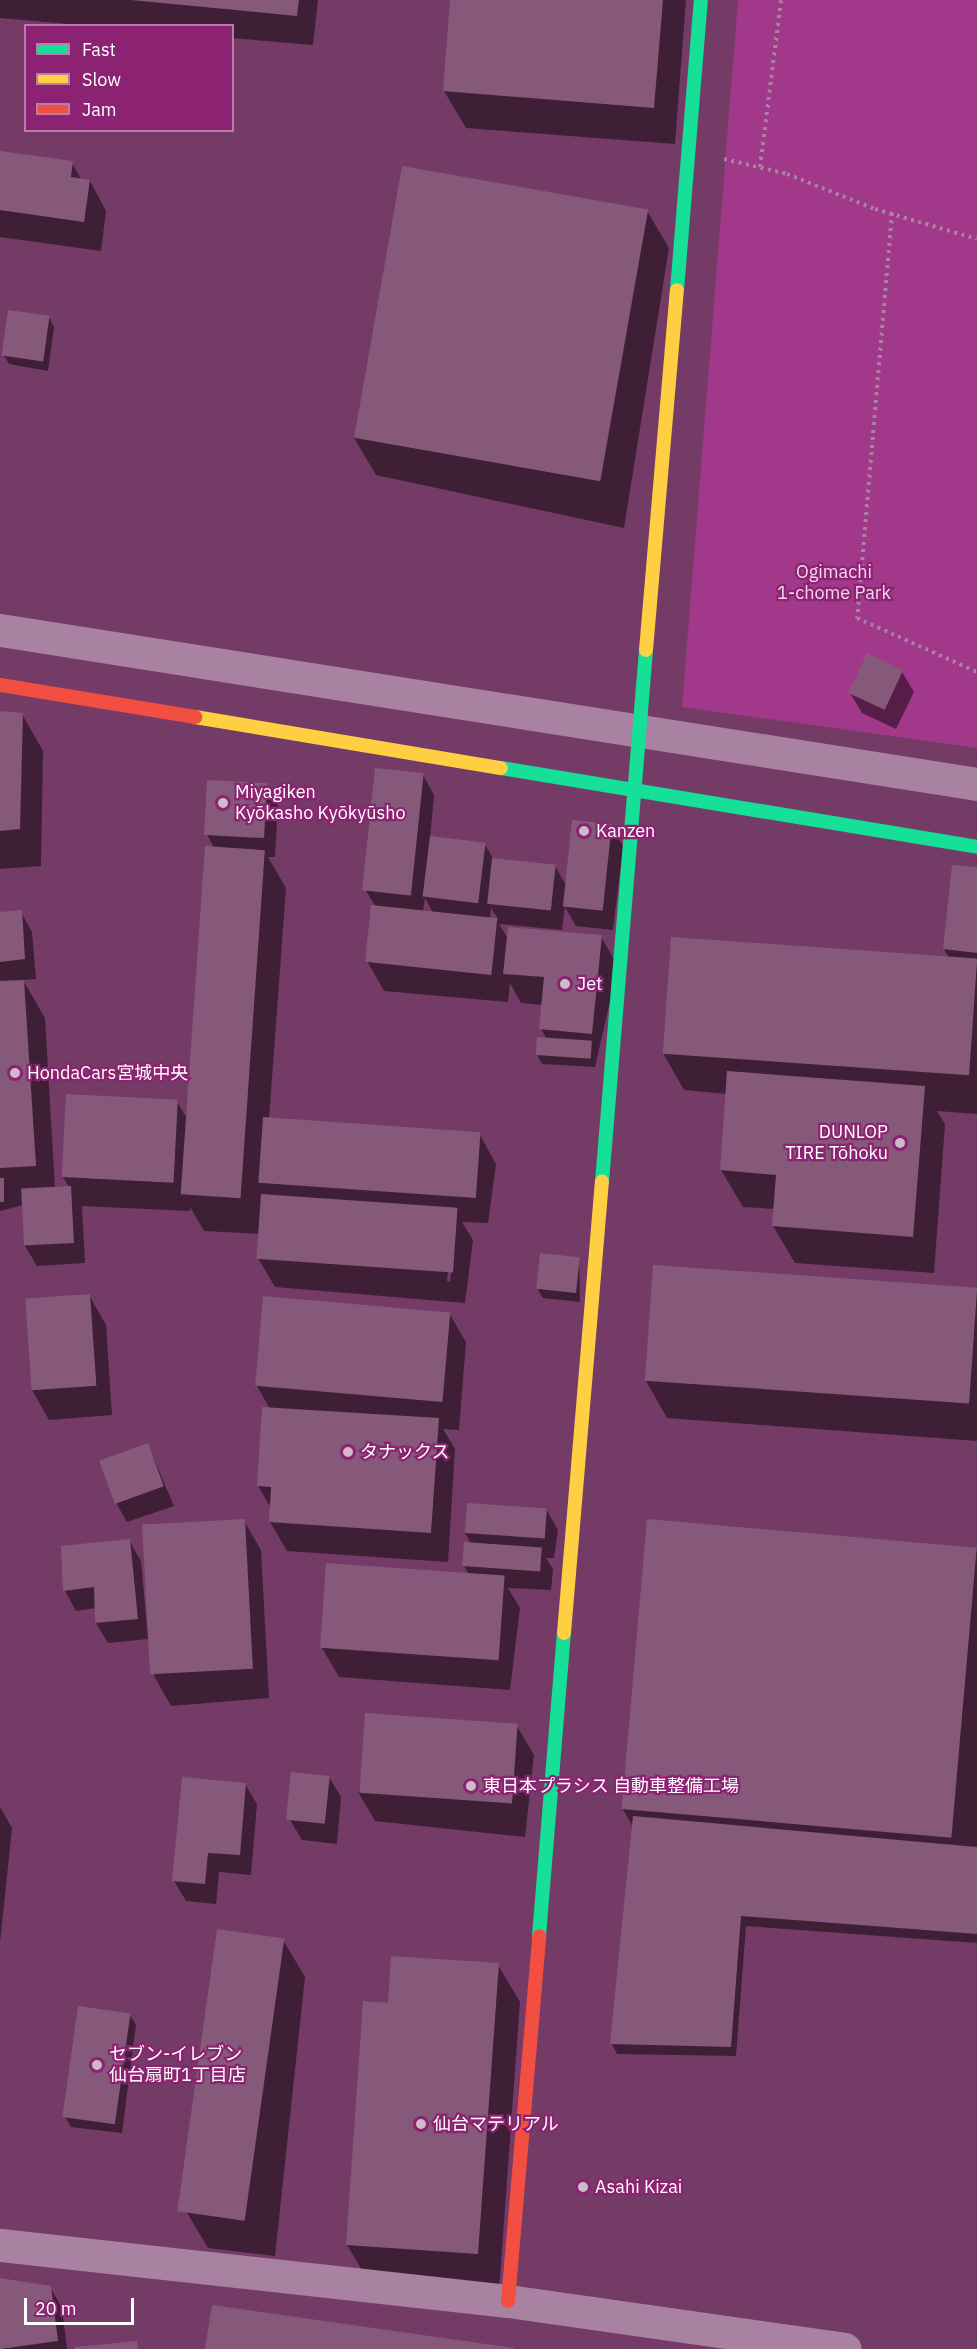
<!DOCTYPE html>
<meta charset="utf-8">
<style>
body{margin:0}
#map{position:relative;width:977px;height:2349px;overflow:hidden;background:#743b66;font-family:"IBM Plex Sans","Noto Sans JP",sans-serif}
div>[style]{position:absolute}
.green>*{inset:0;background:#a23889}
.shadow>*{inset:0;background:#0007}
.building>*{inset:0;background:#86597a;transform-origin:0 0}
.path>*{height:4px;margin-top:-2px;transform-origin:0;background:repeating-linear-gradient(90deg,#a882a0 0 3px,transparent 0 7.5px)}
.street>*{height:33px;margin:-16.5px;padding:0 16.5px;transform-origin:16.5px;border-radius:16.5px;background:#a882a0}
.fast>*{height:14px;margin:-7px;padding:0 7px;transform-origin:7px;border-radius:7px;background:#16e098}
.slow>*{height:14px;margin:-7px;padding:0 7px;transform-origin:7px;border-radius:7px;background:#ffcf43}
.jam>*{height:14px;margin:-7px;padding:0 7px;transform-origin:7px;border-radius:7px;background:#f24e42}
.dots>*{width:16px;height:16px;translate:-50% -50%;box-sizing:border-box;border:3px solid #8c2372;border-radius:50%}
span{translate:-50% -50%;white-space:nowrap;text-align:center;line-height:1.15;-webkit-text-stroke:4.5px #8c2372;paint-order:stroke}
.park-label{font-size:18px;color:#f8d6f0}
.poi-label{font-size:18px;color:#fff}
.left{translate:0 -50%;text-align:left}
.right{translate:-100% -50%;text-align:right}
.legend{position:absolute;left:24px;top:24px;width:210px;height:108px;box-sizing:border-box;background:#8c2372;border:2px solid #ba7baa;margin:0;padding:8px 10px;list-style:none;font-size:18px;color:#fff}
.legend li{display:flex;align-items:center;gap:12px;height:30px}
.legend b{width:30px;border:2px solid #ba7baa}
.scale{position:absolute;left:24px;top:2298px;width:110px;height:27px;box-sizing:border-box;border:3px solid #fff;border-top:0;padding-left:8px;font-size:18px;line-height:21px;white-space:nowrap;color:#fff;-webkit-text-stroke:4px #8c2372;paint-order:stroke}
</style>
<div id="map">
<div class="green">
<i style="clip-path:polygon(738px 0,977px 0,977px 748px,682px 707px)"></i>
</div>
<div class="shadow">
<i style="clip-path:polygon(0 0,318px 0,313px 45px,232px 38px,232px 26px,91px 26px,0 18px)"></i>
<i style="clip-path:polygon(451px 0,686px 0,675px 144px,466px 128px,444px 91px)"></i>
<i style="clip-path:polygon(0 152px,72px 163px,82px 181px,90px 181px,106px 211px,101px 251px,0 237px)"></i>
<i style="clip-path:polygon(647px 211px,669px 248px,624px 528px,376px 475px,354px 438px)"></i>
<i style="clip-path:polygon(49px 317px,54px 327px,48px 371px,9px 364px,3px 354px)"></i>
<i style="clip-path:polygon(868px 655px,902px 672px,914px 692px,896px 729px,862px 713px,850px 693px)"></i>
<i style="clip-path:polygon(0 712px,22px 714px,43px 751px,41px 866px,0 869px)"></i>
<i style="clip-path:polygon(evenodd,423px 775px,434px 795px,430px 838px,485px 845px,494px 860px,555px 866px,566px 885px,611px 826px,623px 846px,613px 930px,576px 926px,565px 907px,562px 930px,499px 924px,508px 939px,601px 937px,618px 966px,595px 1067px,542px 1064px,537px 1055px,547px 1040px,541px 1028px,543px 1005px,521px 1003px,510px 983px,508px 1002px,384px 991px,367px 961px,376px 907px,366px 891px,423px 775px,425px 898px,433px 913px,423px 912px,425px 898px,423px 775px,491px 908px,498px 919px,490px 918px,491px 908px)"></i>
<i style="clip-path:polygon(evenodd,266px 784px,278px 804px,275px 857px,268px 857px,286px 888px,269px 1119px,480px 1135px,496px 1164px,488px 1223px,462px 1222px,473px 1240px,465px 1303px,275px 1287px,258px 1258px,260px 1234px,204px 1231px,190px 1207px,190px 1211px,82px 1206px,85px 1263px,37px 1266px,25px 1246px,23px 1205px,0 1211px,0 913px,21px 912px,32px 932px,36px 979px,23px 980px,45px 1018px,55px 1188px,69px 1187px,63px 1177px,177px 1102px,188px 1120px,214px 848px,207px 834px,266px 784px,452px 1237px,455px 1237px,450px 1282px,447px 1281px,452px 1237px)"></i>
<i style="clip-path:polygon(977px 869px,977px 1114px,937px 1111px,945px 1124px,934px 1273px,795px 1263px,773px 1226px,775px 1209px,743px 1207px,721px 1170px,727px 1094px,684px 1090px,663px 1053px,951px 961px,944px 949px)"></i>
<i style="clip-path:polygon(579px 1258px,580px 1302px,543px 1298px,537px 1288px)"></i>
<i style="clip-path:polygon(977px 1292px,977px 1441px,667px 1418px,646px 1381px)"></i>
<i style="clip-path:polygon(89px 1295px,106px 1325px,112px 1415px,49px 1420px,32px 1390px)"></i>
<i style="clip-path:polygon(449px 1313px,466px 1342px,459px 1430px,443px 1429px,455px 1449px,448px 1562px,287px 1551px,270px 1522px,271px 1508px,258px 1486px,270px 1409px,257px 1386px)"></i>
<i style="clip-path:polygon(148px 1445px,174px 1506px,127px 1522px,115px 1501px)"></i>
<i style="clip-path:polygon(546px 1509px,558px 1530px,554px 1558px,546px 1558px,553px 1569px,551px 1590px,508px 1588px,520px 1608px,510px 1690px,339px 1677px,322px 1648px,470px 1576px,464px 1566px,471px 1544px,465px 1533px)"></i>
<i style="clip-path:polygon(244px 1521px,261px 1550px,269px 1698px,171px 1706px,154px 1676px)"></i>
<i style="clip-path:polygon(129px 1540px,141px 1561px,148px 1639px,108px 1643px,96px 1623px,96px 1608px,76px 1611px,65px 1591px)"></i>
<i style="clip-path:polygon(977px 1550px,977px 1943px,746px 1926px,736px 2056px,617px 2054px,612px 2044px,633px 1827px,622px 1808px)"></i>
<i style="clip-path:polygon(517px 1726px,534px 1755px,525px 1837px,375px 1821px,358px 1792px)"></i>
<i style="clip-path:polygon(329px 1777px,341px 1797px,337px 1844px,302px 1840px,290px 1820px)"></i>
<i style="clip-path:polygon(245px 1784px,257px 1804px,251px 1875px,219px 1872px,216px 1904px,186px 1901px,174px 1881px)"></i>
<i style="clip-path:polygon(0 1807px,12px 1828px,0 1943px)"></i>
<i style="clip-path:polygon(283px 1940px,305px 1977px,275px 2256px,208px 2248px,186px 2211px)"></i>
<i style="clip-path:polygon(498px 1965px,520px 2002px,499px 2291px,369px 2282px,347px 2245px,389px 2005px)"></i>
<i style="clip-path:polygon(130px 2015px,136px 2025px,122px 2133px,71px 2127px,65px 2117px)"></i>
<i style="clip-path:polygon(0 2279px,50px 2287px,62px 2308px,67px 2349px,0 2349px)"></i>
</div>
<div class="building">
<i style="clip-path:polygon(131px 0,299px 0,297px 16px)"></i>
<i style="clip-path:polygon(450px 0,663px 0,654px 108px,443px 91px)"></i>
<i style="clip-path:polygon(0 151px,73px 161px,71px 177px,90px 180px,84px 222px,0 210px)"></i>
<i style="left:402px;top:166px;width:250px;height:276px;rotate:10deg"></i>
<i style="left:8px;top:310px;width:42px;height:46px;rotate:8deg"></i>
<i style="left:867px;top:653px;width:40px;height:44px;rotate:25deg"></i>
<i style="clip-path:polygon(0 711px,23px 713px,20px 829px,0 831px)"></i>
<i style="left:375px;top:768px;width:49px;height:123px;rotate:6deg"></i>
<i style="left:207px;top:780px;width:60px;height:55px;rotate:3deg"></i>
<i style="left:572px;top:820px;width:40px;height:87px;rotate:6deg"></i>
<i style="left:430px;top:836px;width:56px;height:61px;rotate:7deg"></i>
<i style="left:205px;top:846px;width:60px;height:349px;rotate:4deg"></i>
<i style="left:492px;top:858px;width:64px;height:46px;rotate:6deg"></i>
<i style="clip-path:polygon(952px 865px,977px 867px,977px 953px,943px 949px)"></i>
<i style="left:371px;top:905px;width:127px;height:57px;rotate:6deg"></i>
<i style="clip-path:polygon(22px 910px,25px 959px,0 962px,0 912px)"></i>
<i style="clip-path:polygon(508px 927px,602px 935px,592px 1034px,539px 1029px,544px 977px,503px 974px)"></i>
<i style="left:671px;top:937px;width:307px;height:117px;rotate:4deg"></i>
<i style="clip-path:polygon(24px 980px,36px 1166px,0 1168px,0 981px)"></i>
<i style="left:537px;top:1037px;width:55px;height:18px;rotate:4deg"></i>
<i style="clip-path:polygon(727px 1071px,925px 1086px,913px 1237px,772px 1226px,776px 1175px,720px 1170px)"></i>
<i style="left:66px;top:1094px;width:112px;height:83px;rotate:3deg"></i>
<i style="left:263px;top:1117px;width:218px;height:66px;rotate:4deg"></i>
<i style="left:0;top:1178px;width:4px;height:24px"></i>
<i style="left:71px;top:1186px;width:57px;height:50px;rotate:87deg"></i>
<i style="left:261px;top:1194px;width:197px;height:65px;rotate:4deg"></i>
<i style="left:540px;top:1253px;width:40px;height:36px;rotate:6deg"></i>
<i style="left:653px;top:1265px;width:325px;height:116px;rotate:4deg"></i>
<i style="left:90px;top:1294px;width:92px;height:65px;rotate:86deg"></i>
<i style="left:263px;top:1296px;width:188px;height:90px;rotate:5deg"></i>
<i style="clip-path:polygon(262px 1407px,439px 1418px,431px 1533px,269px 1522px,271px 1487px,257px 1486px)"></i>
<i style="left:148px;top:1443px;width:46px;height:52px;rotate:70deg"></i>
<i style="left:467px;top:1503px;width:80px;height:30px;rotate:4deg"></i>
<i style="left:245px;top:1519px;width:150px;height:103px;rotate:87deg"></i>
<i style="left:647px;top:1519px;width:331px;height:291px;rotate:5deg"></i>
<i style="clip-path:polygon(130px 1539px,138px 1619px,95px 1623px,94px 1587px,63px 1591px,61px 1546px)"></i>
<i style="left:464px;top:1542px;width:78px;height:24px;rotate:4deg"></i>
<i style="left:326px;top:1563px;width:179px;height:85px;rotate:4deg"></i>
<i style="left:365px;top:1713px;width:153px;height:80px;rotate:4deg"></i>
<i style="left:291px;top:1772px;width:39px;height:48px;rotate:6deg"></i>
<i style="clip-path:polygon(182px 1777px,246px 1783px,240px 1855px,208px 1853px,205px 1884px,172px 1881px)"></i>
<i style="clip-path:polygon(633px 1816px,977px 1847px,977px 1934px,741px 1916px,731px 2047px,610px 2044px)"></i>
<i style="left:217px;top:1929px;width:68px;height:285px;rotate:8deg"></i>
<i style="clip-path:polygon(391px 1956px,499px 1963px,478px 2254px,346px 2245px,363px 2001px,388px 2003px)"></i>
<i style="left:78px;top:2006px;width:53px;height:112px;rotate:8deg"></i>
<i style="clip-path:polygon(0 2278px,51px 2286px,58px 2341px,0 2349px)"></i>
<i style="clip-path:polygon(212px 2305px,514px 2348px,514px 2349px,205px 2349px)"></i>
<i style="clip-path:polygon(137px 2341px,138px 2349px,75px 2349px,75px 2347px)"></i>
</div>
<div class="path">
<i style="left:724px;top:159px;width:65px;rotate:13.4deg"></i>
<i style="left:787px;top:174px;width:95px;rotate:21.7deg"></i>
<i style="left:875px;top:209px;width:106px;rotate:16.4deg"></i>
<i style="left:760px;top:167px;width:168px;rotate:-82.8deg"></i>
<i style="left:892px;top:213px;width:407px;rotate:94.9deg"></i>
<i style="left:857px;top:618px;width:132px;rotate:24.2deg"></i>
</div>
<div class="street">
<i style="left:0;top:630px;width:989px;rotate:8.96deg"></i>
<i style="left:0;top:2245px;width:511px;rotate:6.29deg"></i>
<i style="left:508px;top:2301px;width:340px;rotate:8.1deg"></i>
</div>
<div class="fast">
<i style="left:677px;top:290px;width:291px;rotate:-85.3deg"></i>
<i style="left:501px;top:768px;width:483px;rotate:9.4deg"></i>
<i style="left:602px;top:1182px;width:534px;rotate:-85.27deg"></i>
<i style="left:539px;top:1936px;width:304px;rotate:-85.3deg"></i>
</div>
<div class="slow">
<i style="left:646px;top:650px;width:361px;rotate:-85.1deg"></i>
<i style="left:195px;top:717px;width:310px;rotate:9.5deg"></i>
<i style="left:564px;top:1633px;width:453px;rotate:-85.2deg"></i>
</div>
<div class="jam">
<i style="left:0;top:685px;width:198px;rotate:9.3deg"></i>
<i style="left:508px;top:2301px;width:366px;rotate:-85.1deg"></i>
</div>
<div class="dots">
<i style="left:223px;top:803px;background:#cebac9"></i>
<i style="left:584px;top:831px;background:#cebac9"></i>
<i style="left:565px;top:984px;background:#cebac9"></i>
<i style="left:15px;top:1073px;background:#cebac9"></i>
<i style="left:900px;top:1143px;background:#cebac9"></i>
<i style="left:348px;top:1452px;background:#cebac9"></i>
<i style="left:471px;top:1786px;background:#cebac9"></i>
<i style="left:97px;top:2065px;background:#cebac9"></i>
<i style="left:421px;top:2124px;background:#cebac9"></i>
<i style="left:583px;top:2187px;background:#cebac9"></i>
</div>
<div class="park-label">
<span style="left:834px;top:583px">Ogimachi<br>1-chome Park</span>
</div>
<div class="poi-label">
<span class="left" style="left:235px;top:803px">Miyagiken<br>Kyōkasho Kyōkyūsho</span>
<span class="left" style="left:596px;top:831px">Kanzen</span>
<span class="left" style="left:577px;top:984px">Jet</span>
<span class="left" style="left:27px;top:1073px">HondaCars宮城中央</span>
<span class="right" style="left:888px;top:1143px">DUNLOP<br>TIRE Tōhoku</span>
<span class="left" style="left:360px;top:1452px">タナックス</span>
<span class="left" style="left:483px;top:1786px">東日本プラシス 自動車整備工場</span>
<span class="left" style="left:109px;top:2065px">セブン-イレブン<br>仙台扇町1丁目店</span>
<span class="left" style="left:433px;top:2124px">仙台マテリアル</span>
<span class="left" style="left:595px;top:2187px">Asahi Kizai</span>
</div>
<ul class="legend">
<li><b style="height:8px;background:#16e098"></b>Fast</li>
<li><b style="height:8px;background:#ffcf43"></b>Slow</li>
<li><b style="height:8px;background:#f24e42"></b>Jam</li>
</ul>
<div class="scale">20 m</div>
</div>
